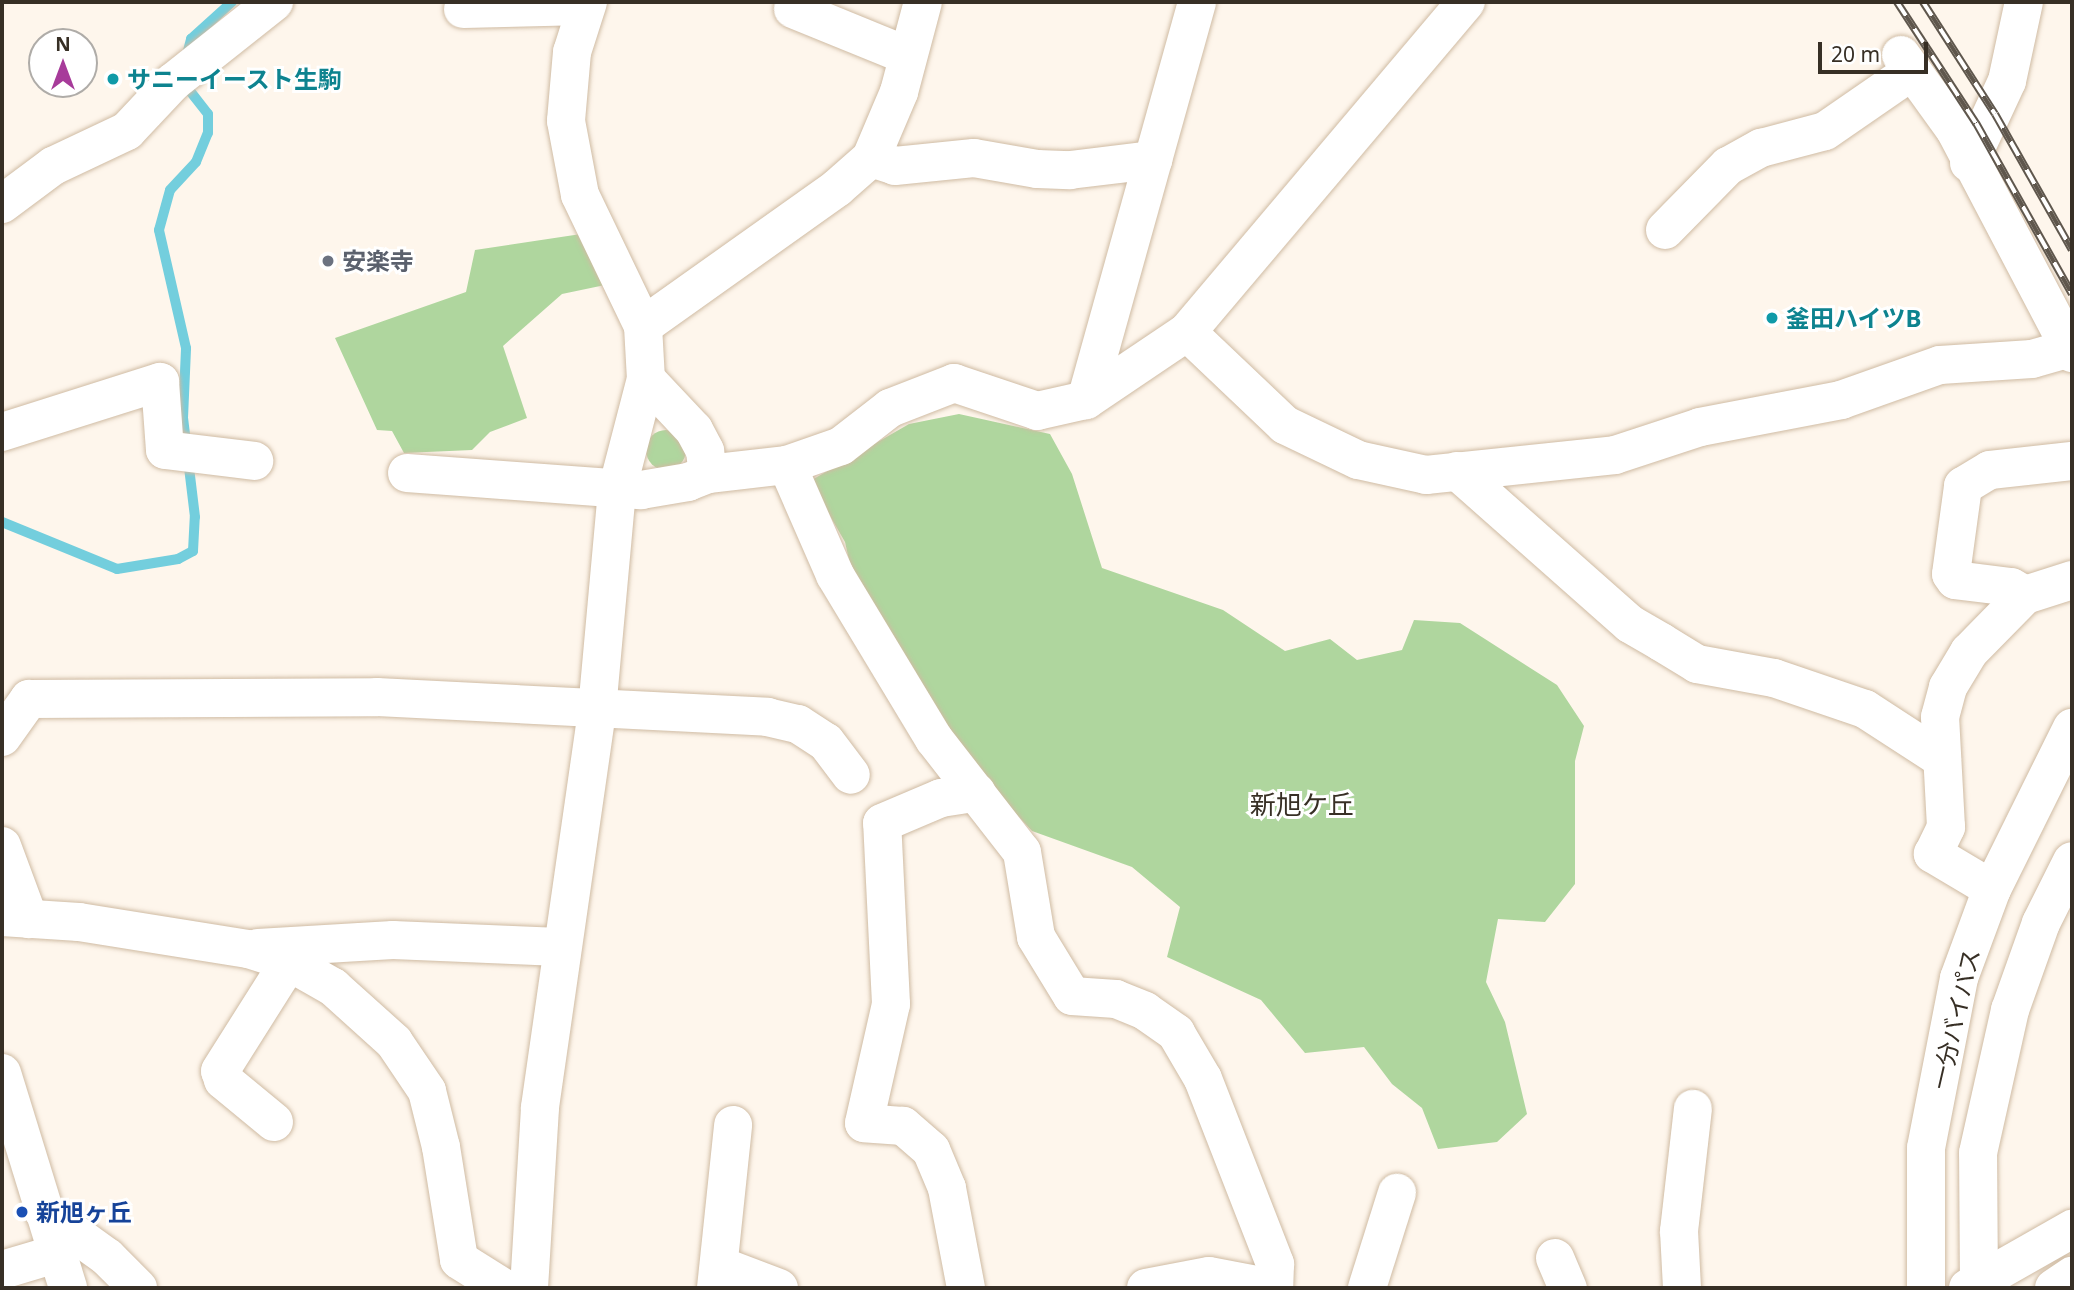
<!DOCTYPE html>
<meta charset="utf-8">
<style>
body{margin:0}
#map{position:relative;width:2074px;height:1290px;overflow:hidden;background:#fef6ec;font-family:"Noto Sans","Noto Sans JP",sans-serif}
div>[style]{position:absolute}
.green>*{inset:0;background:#afd69e}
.round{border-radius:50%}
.stream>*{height:10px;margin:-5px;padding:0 5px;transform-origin:5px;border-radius:5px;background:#73cedd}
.roads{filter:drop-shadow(0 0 2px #cfbba3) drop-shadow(0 0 2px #cfbba3)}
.minor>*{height:38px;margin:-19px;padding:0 19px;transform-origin:19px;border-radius:19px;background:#fff}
.highway>*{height:38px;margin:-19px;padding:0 19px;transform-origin:19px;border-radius:19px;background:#fff}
.rail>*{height:8px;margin-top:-4px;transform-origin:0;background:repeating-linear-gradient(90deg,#fff 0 16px,#5f574d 0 32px);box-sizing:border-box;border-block:2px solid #5f574d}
.dots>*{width:19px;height:19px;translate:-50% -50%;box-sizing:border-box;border:4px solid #fff;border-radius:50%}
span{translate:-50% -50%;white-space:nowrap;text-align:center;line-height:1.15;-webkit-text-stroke:6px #fff;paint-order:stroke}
.culture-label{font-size:24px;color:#0d838f;font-weight:700}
.left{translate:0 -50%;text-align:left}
.worship-label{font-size:24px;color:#5b616d;font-weight:700}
.street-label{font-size:24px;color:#372f25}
.transit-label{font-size:24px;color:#164399;font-weight:700}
.neighbourhood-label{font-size:26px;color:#372f25}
.frame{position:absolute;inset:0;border:4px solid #372f25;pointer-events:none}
.north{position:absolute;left:28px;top:28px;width:70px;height:70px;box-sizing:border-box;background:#fff;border:2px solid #afaca8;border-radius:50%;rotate:0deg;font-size:19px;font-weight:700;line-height:28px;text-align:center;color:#372f25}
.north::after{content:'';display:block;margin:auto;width:24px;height:32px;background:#a73b9a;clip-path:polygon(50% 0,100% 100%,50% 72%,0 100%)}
.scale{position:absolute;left:1818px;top:42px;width:110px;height:32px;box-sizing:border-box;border:4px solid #372f25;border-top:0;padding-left:9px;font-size:21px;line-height:24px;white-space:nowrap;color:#372f25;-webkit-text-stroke:5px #fff;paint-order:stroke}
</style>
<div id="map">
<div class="green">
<i style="clip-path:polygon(581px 234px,605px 285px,562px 294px,503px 346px,527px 418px,490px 432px,472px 450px,404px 453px,392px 431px,377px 430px,335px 338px,466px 292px,475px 250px)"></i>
<i style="clip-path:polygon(959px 414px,1050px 434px,1072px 474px,1102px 568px,1223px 610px,1285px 651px,1330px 639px,1357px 660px,1402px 650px,1414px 620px,1460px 623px,1557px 685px,1584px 726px,1575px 761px,1575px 884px,1545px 922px,1498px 919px,1486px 982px,1505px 1022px,1527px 1114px,1497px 1142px,1438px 1149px,1422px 1108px,1392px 1084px,1364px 1047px,1305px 1053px,1261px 1000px,1167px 957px,1180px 907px,1132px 867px,1032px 831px,944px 736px,855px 587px,845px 542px,810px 481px,909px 424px)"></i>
<i class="round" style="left:646px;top:430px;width:40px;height:40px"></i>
</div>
<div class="stream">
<i style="left:186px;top:58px;width:20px;rotate:-75deg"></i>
<i style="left:191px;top:39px;width:55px;rotate:-42.1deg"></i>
<i style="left:2px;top:522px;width:124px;rotate:22.2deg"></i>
<i style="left:117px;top:569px;width:62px;rotate:-9.3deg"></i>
<i style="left:178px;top:559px;width:17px;rotate:-28deg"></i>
<i style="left:193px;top:551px;width:34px;rotate:-87deg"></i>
<i style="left:195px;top:517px;width:100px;rotate:-96.9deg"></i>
<i style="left:183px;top:418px;width:70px;rotate:-87.5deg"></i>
<i style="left:186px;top:348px;width:121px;rotate:-102.9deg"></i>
<i style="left:159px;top:230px;width:41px;rotate:-74.6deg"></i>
<i style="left:170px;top:190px;width:38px;rotate:-47deg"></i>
<i style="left:196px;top:162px;width:31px;rotate:-68deg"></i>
<i style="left:208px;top:133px;width:19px;rotate:-90deg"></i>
<i style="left:208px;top:114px;width:31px;rotate:-128deg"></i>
<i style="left:189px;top:90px;width:9px;rotate:-96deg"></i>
</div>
<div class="roads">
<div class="minor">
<i style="left:588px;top:2px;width:52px;rotate:107.7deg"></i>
<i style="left:572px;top:52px;width:69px;rotate:95deg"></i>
<i style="left:566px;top:121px;width:75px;rotate:79.3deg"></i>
<i style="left:580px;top:195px;width:145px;rotate:64.3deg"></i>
<i style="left:643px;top:326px;width:53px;rotate:86.8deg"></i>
<i style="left:646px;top:379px;width:70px;rotate:46.7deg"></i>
<i style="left:694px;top:430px;width:24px;rotate:62deg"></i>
<i style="left:705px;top:451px;width:23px;rotate:83deg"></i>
<i style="left:463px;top:9px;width:123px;rotate:-1.4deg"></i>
<i style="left:793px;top:9px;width:124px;rotate:22.2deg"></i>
<i style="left:1901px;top:55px;width:92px;rotate:54.2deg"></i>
<i style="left:1955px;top:130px;width:252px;rotate:62.3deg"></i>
<i style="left:871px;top:158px;width:25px;rotate:18deg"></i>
<i style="left:895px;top:166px;width:79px;rotate:-5.8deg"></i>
<i style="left:974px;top:158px;width:64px;rotate:9.9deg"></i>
<i style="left:1037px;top:169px;width:33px;rotate:2deg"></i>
<i style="left:1070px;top:170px;width:84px;rotate:-6.9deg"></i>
<i style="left:1969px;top:163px;width:90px;rotate:-65.1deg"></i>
<i style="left:2007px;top:81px;width:81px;rotate:-77.9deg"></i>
<i style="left:2px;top:204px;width:64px;rotate:-36.7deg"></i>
<i style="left:53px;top:166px;width:82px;rotate:-25.3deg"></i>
<i style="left:127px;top:131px;width:67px;rotate:-46.8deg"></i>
<i style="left:173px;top:82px;width:129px;rotate:-38.4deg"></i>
<i style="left:1665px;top:230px;width:90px;rotate:-45.5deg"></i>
<i style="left:1728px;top:166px;width:38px;rotate:-29deg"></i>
<i style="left:1761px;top:148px;width:66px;rotate:-14.9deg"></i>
<i style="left:1825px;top:131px;width:106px;rotate:-34.6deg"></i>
<i style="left:643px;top:326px;width:238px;rotate:-35.4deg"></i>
<i style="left:837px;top:188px;width:45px;rotate:-41.4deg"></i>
<i style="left:871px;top:158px;width:72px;rotate:-67deg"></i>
<i style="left:899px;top:92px;width:93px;rotate:-75.1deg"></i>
<i style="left:1187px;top:332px;width:135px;rotate:43.5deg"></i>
<i style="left:1285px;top:425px;width:81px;rotate:25.6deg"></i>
<i style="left:1358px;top:460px;width:70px;rotate:12.4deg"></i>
<i style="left:1426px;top:475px;width:190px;rotate:-6deg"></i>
<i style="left:1615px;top:455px;width:89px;rotate:-18.2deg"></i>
<i style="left:1700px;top:427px;width:144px;rotate:-10.8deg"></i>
<i style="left:1841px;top:400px;width:105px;rotate:-19.5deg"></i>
<i style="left:1940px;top:365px;width:92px;rotate:-3.7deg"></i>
<i style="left:2032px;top:359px;width:40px;rotate:-16deg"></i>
<i style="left:1086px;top:400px;width:413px;rotate:-74.4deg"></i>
<i style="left:2px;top:432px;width:166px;rotate:-17.6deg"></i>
<i style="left:160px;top:382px;width:68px;rotate:85.8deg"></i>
<i style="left:165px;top:450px;width:90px;rotate:7deg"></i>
<i style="left:787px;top:465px;width:120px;rotate:66.4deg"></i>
<i style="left:835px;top:575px;width:192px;rotate:58.9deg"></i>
<i style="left:934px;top:739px;width:143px;rotate:52.1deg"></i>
<i style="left:1022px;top:852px;width:86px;rotate:80.6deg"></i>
<i style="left:1036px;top:937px;width:69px;rotate:58.6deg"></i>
<i style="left:1072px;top:996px;width:44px;rotate:3.9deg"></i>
<i style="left:1116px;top:999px;width:31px;rotate:22deg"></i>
<i style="left:1145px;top:1011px;width:38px;rotate:35deg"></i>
<i style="left:1176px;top:1033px;width:53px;rotate:59.6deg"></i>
<i style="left:1203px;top:1079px;width:199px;rotate:68.7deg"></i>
<i style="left:1275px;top:1264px;width:24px;rotate:92deg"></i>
<i style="left:1457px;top:471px;width:231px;rotate:41.5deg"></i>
<i style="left:1630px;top:624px;width:36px;rotate:30deg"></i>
<i style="left:1661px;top:642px;width:42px;rotate:31.4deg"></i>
<i style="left:1697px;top:664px;width:78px;rotate:10.3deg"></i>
<i style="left:1774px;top:678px;width:96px;rotate:18.8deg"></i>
<i style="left:1865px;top:709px;width:92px;rotate:33deg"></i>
<i style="left:407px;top:473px;width:235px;rotate:4.2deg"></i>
<i style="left:641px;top:490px;width:48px;rotate:-9.7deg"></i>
<i style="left:688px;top:482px;width:22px;rotate:-22deg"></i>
<i style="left:708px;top:474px;width:80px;rotate:-6.5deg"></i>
<i style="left:787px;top:465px;width:57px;rotate:-19.4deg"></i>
<i style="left:841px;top:446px;width:62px;rotate:-37.8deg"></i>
<i style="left:890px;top:408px;width:69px;rotate:-21.3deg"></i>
<i style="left:954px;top:383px;width:88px;rotate:18.6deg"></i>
<i style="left:1037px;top:411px;width:50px;rotate:-12.7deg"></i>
<i style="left:1086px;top:400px;width:122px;rotate:-34deg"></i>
<i style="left:1187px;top:332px;width:432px;rotate:-49.8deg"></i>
<i style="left:2025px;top:595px;width:16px;rotate:-150deg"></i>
<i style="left:2011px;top:587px;width:56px;rotate:-172.9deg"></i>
<i style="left:1955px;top:580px;width:7px;rotate:-124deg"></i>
<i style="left:1951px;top:574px;width:89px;rotate:-82.2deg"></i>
<i style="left:1963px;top:486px;width:31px;rotate:-31deg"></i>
<i style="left:1990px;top:470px;width:82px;rotate:-6.3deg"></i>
<i style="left:2px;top:737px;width:47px;rotate:-54.6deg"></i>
<i style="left:29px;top:699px;width:348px;rotate:-0.3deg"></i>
<i style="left:377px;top:697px;width:391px;rotate:2.9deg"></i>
<i style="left:767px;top:717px;width:32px;rotate:13deg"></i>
<i style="left:798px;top:724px;width:33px;rotate:33deg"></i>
<i style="left:826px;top:742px;width:41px;rotate:52.9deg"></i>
<i style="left:2px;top:846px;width:78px;rotate:69.7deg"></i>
<i style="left:1992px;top:889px;width:69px;rotate:-149.3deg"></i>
<i style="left:1933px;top:854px;width:30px;rotate:-64deg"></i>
<i style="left:1946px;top:827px;width:110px;rotate:-93.1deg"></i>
<i style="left:1940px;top:717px;width:31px;rotate:-75deg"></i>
<i style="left:1948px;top:687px;width:41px;rotate:-59deg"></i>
<i style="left:1969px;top:652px;width:80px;rotate:-45.5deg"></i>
<i style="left:2025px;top:595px;width:49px;rotate:-17.7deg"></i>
<i style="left:2px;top:917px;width:77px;rotate:3.7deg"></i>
<i style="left:79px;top:922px;width:171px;rotate:9.1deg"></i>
<i style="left:248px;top:949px;width:43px;rotate:17.6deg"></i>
<i style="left:289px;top:962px;width:51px;rotate:29.6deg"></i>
<i style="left:333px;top:987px;width:82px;rotate:42deg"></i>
<i style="left:394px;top:1042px;width:59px;rotate:56deg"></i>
<i style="left:427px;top:1091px;width:58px;rotate:76deg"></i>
<i style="left:441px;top:1147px;width:114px;rotate:80.9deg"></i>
<i style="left:459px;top:1260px;width:53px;rotate:31.9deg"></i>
<i style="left:258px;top:948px;width:135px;rotate:-3.4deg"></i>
<i style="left:393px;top:940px;width:167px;rotate:2.4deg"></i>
<i style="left:2px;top:1073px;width:225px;rotate:72.9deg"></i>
<i style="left:274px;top:1122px;width:66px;rotate:-140.5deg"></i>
<i style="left:223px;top:1080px;width:9px;rotate:-108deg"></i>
<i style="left:220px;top:1071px;width:129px;rotate:-57.7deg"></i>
<i style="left:43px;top:1211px;width:79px;rotate:35.7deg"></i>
<i style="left:107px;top:1257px;width:44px;rotate:45deg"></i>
<i style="left:1555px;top:1258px;width:33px;rotate:67deg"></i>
<i style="left:721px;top:1266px;width:62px;rotate:20.8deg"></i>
<i style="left:2px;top:1270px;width:59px;rotate:-16.6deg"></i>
<i style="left:529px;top:1288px;width:181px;rotate:-86.5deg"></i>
<i style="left:540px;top:1107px;width:401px;rotate:-81.8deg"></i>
<i style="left:597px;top:710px;width:221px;rotate:-84.8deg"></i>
<i style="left:617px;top:490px;width:115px;rotate:-75.4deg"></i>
<i style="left:716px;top:1288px;width:164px;rotate:-84deg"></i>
<i style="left:966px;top:1288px;width:102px;rotate:-100.8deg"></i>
<i style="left:947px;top:1188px;width:41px;rotate:-112.8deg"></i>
<i style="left:931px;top:1150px;width:37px;rotate:-139deg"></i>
<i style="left:903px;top:1126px;width:39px;rotate:-176deg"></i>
<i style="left:864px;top:1123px;width:122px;rotate:-77.2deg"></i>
<i style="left:891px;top:1004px;width:181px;rotate:-92.8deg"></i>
<i style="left:882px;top:823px;width:64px;rotate:-23deg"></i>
<i style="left:941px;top:798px;width:36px;rotate:-9deg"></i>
<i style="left:1146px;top:1288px;width:64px;rotate:-10.8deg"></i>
<i style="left:1209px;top:1276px;width:64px;rotate:10.8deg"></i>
<i style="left:1367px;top:1288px;width:100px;rotate:-72.5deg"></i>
<i style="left:1682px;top:1288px;width:57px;rotate:-93deg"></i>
<i style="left:1679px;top:1231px;width:123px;rotate:-83.5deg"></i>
<i style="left:1968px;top:1288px;width:120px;rotate:-29.6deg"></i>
<i style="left:2054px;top:1288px;width:22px;rotate:-34deg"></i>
</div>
<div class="highway">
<i style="left:1926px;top:1288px;width:140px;rotate:-90deg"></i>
<i style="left:1926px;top:1148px;width:173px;rotate:-79deg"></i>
<i style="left:1959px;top:978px;width:95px;rotate:-69.7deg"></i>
<i style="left:1992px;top:889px;width:180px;rotate:-63.6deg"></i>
<i style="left:1979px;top:1288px;width:135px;rotate:-90.4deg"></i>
<i style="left:1978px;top:1153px;width:147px;rotate:-77.4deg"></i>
<i style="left:2010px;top:1010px;width:92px;rotate:-70.4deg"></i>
<i style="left:2041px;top:923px;width:69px;rotate:-63.4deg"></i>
</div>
</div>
<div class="rail">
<i style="left:1897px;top:2px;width:145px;rotate:56.9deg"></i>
<i style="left:1976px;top:123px;width:196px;rotate:60.7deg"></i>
<i style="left:1923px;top:2px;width:133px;rotate:57.3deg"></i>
<i style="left:1995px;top:114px;width:156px;rotate:60.5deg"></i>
</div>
<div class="dots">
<i style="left:113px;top:79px;background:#0f9aa8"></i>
<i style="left:328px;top:261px;background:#6b7280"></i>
<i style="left:1772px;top:318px;background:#0f9aa8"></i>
<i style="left:22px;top:1212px;background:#1a4fb4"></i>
</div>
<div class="culture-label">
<span class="left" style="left:127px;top:79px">サニーイースト生駒</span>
<span class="left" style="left:1786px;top:318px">釜田ハイツB</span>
</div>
<div class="worship-label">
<span class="left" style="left:342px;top:261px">安楽寺</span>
</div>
<div class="street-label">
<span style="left:1955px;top:1019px;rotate:-77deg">一分バイパス</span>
</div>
<div class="transit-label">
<span class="left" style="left:36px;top:1212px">新旭ヶ丘</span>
</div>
<div class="neighbourhood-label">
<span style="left:1302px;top:805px">新旭ケ丘</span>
</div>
<div class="frame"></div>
<div class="north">N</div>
<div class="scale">20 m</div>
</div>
